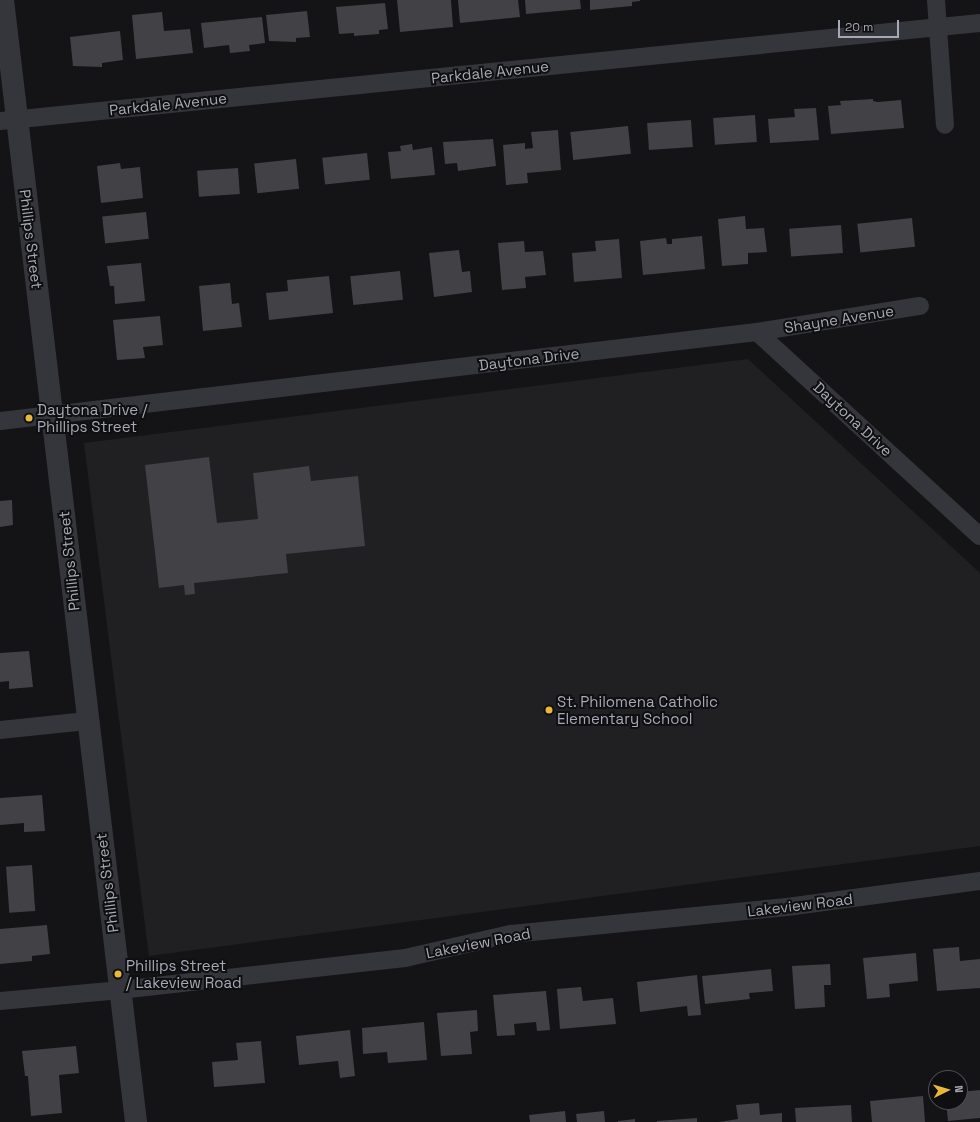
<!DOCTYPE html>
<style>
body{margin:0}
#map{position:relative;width:980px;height:1122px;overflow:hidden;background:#141416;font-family:"Space Grotesk",sans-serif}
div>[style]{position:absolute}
.built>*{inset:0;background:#202023}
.building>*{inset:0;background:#414146;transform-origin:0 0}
.minor>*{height:18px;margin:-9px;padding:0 9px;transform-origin:9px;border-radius:9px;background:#35363b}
.tertiary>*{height:22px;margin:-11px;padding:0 11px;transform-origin:11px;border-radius:11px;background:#35363b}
.dots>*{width:11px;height:11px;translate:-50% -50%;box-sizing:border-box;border:2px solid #0f0f11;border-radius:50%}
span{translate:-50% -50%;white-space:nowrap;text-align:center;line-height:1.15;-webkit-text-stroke:4px #0f0f11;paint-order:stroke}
.street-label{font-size:15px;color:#a7aab6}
.poi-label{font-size:15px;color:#a7aab6}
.left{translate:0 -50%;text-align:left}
.north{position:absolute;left:928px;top:1070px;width:40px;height:40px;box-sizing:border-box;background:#0f0f11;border:1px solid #4c4d53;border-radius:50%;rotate:85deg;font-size:11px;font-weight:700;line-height:16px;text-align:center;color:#a7aab6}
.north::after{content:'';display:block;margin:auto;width:14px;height:18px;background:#eab738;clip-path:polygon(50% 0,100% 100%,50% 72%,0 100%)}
.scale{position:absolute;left:838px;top:20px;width:61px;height:18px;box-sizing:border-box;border:2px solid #a7aab6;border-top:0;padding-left:5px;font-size:12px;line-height:14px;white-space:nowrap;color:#a7aab6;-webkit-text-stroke:3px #0f0f11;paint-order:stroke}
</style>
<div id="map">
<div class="built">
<i style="clip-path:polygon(748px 359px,980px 573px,980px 846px,149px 956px,84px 443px)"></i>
</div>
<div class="building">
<i style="clip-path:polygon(397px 0,451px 0,453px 27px,400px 32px)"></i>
<i style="clip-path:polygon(458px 0,518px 0,520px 17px,460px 23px)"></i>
<i style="clip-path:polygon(525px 0,580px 0,581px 9px,526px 14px)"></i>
<i style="clip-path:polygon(590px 0,640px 0,640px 1px,632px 2px,632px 6px,590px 10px)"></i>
<i style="clip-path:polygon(385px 3px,388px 29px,379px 30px,379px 34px,354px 36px,354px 33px,339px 34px,336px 7px)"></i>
<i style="clip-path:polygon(307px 11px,310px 37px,296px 38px,296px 42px,269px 41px,266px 15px)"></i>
<i style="clip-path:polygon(162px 12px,164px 31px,190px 29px,193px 53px,136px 59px,132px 15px)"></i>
<i style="clip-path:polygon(262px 17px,265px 43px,249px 45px,250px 51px,230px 53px,229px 45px,204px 48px,201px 23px)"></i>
<i style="clip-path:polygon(120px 31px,123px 60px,102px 63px,102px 67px,73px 66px,70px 37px)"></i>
<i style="clip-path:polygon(873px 99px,873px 101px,878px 102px,901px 100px,904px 128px,831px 134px,828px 106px,841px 105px,840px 101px)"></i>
<i style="clip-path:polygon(816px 108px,819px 140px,770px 143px,768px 119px,795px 117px,794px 109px)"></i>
<i style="left:755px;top:115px;width:27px;height:42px;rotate:86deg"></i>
<i style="left:691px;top:120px;width:27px;height:44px;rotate:86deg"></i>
<i style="left:628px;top:126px;width:28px;height:58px;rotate:84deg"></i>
<i style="clip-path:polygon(558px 130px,561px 170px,527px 173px,528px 183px,506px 185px,503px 145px,525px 143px,525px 149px,533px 148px,531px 132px)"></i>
<i style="clip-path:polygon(493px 139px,496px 166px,458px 171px,457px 163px,445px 164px,443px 142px)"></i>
<i style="clip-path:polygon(412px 144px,413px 150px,432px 147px,435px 175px,391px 179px,388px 152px,401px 151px,400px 146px)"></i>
<i style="left:367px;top:153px;width:27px;height:45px;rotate:84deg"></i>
<i style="left:296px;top:159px;width:30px;height:42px;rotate:84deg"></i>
<i style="clip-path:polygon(120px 163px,121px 169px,140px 167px,143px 198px,101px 203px,97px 166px)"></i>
<i style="left:238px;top:168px;width:26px;height:41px;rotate:86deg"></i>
<i style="left:146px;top:212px;width:27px;height:44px;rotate:84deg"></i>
<i style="clip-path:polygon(745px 216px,746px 229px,764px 228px,767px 252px,748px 253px,748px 264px,722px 266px,718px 219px)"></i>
<i style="left:912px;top:218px;width:29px;height:55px;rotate:84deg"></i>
<i style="left:841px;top:225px;width:28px;height:52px;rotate:86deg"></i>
<i style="clip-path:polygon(702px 236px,705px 269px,643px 275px,640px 241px,666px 238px,667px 244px,672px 244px,672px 239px)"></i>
<i style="clip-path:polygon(619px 239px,622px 278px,574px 282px,572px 253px,596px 251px,595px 241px)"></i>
<i style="clip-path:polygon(524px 241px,525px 252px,543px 251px,546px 275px,525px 277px,526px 288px,502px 290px,498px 243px)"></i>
<i style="clip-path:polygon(459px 250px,462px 272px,470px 271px,472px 292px,434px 297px,429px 253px)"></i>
<i style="clip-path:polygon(141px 263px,145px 301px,115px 304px,114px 286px,110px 286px,107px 266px)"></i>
<i style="left:400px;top:271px;width:29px;height:50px;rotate:84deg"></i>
<i style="clip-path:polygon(329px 276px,333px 313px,269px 320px,266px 293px,288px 291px,287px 280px)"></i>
<i style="clip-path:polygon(230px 283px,232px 304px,239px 303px,242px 327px,203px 331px,199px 286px)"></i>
<i style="clip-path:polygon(160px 316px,163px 345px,143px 347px,145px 358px,117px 360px,113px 320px)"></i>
<i style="clip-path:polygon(209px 457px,217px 523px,258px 519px,253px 473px,309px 466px,311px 481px,358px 476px,365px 546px,286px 554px,288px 573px,194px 583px,195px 594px,185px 595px,184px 585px,159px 588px,145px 465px)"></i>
<i style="clip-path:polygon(12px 500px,13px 525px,0 527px,0 501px)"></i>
<i style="clip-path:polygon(29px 651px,33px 687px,9px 689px,9px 681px,0 682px,0 653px)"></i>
<i style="clip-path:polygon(42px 795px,45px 831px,24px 832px,24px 823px,0 825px,0 798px)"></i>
<i style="left:32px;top:865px;width:46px;height:26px;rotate:86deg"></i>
<i style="clip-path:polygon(47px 925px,50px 954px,32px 956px,32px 961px,0 964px,0 929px)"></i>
<i style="clip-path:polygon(959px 947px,960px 961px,980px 959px,980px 988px,937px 991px,933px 949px)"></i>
<i style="clip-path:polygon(916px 953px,918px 981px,889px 984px,890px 997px,867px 999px,863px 958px)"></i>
<i style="clip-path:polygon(830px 964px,831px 985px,824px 985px,825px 1007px,795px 1009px,792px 966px)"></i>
<i style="clip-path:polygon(771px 969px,773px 991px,749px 993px,750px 999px,705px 1004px,702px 976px)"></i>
<i style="clip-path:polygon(697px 975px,701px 1015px,688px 1016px,687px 1006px,640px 1012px,637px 982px)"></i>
<i style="clip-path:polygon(581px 987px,583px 1001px,613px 998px,616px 1024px,560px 1029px,557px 989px)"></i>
<i style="clip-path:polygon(546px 991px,550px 1030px,537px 1031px,536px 1022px,514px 1024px,515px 1035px,497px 1036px,493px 995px)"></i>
<i style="clip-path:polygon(477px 1010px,478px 1031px,470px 1032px,472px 1054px,441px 1056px,437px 1013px)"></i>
<i style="clip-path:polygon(424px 1022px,427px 1060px,388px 1063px,387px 1052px,363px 1054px,362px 1028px)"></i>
<i style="clip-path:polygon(350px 1030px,355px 1076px,340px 1078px,338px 1061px,299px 1065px,296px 1036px)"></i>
<i style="clip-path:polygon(261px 1041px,265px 1083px,214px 1087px,212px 1062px,238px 1060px,236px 1043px)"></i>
<i style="clip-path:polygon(76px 1046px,79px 1073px,59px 1075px,62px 1113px,31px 1116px,28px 1076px,25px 1076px,22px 1051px)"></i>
<i style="clip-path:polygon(980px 1090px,980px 1118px,948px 1121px,946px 1102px,960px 1102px,960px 1092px)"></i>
<i style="clip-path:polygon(923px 1096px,925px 1122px,872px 1122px,870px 1101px)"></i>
<i style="clip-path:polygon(759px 1103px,760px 1115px,782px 1113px,782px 1122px,719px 1122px,738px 1119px,736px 1105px)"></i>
<i style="clip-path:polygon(851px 1105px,852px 1122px,796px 1122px,795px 1108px)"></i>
<i style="clip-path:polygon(565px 1111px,566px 1122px,530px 1122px,529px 1115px)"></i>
<i style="clip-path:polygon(604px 1111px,605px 1122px,577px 1122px,576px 1114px)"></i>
<i style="clip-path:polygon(697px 1118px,697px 1122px,657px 1122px,657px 1121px)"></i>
<i style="clip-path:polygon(635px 1119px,635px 1122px,618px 1122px,618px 1121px)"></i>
</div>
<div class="minor">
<i style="left:936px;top:0;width:125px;rotate:85.9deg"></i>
<i style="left:0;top:121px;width:985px;rotate:-5.71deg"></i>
<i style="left:757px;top:332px;width:302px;rotate:42.5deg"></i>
<i style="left:0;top:421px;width:762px;rotate:-6.71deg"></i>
<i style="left:757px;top:332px;width:165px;rotate:-9.1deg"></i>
<i style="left:0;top:730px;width:87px;rotate:-5.9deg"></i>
<i style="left:0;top:1001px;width:121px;rotate:-5.2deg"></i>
<i style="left:120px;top:990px;width:287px;rotate:-6.4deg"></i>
<i style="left:405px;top:958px;width:109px;rotate:-12.8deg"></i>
<i style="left:511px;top:934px;width:277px;rotate:-5.6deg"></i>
<i style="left:787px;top:907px;width:195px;rotate:-7.7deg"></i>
</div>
<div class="tertiary">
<i style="left:3px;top:0;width:1130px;rotate:83.24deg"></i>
</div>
<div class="dots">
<i style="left:29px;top:418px;background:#eab738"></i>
<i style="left:549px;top:710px;background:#eab738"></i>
<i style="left:118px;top:974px;background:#eab738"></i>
</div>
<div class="street-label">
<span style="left:490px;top:72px;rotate:-6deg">Parkdale Avenue</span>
<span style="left:168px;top:104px;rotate:-6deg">Parkdale Avenue</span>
<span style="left:31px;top:239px;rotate:83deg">Phillips Street</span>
<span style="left:839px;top:319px;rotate:-9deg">Shayne Avenue</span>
<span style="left:529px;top:359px;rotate:-7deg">Daytona Drive</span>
<span style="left:853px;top:419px;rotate:43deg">Daytona Drive</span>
<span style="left:69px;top:561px;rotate:-96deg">Phillips Street</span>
<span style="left:107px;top:883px;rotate:-97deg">Phillips Street</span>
<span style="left:800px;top:905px;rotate:-7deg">Lakeview Road</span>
<span style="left:478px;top:943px;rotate:-11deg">Lakeview Road</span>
</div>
<div class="poi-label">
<span class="left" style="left:37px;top:418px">Daytona Drive /<br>Phillips Street</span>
<span class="left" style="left:557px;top:710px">St. Philomena Catholic<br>Elementary School</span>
<span class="left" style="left:126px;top:974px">Phillips Street<br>/ Lakeview Road</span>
</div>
<div class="north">N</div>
<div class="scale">20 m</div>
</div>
